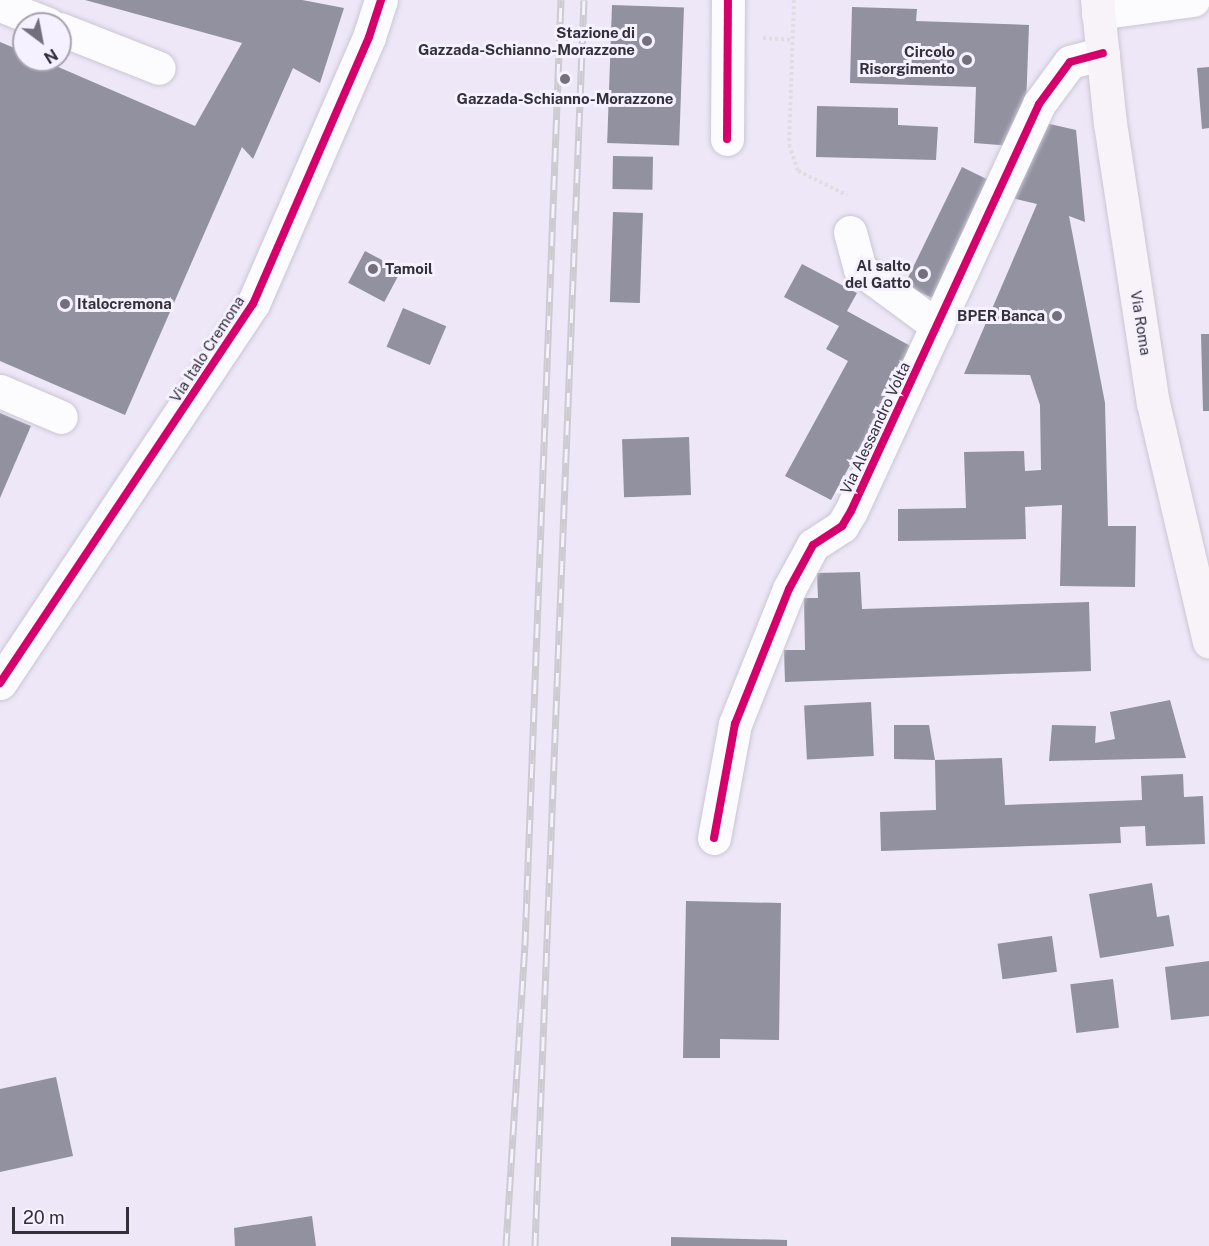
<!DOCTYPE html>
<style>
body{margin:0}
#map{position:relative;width:1209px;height:1246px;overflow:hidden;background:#ede7f8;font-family:"Public Sans",sans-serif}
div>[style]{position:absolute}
.building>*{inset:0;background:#9191a0;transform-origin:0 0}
.path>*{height:4px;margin-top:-2px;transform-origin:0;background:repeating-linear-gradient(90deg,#dfdde2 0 3px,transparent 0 6px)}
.roads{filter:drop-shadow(0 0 2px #cbc6d3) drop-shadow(0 0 2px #cbc6d3)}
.minor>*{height:33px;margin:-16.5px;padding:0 16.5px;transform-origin:16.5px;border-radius:16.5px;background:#fcfbfe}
.major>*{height:33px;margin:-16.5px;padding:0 16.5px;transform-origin:16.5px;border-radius:16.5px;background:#f7f3f8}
.rail>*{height:7px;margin-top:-3.5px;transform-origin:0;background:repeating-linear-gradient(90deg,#f6f1fe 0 14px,#cdcbd0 0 28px);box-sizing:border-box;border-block:2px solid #cdcbd0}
.cycleway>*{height:8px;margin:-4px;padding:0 4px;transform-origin:4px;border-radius:4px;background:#d6006c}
.dots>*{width:16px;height:16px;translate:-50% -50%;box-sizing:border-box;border:3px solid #f6f1fe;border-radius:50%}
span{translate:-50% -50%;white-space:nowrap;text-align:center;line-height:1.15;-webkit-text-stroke:6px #f6f1fe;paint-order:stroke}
.poi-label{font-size:15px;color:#332f3b;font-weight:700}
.right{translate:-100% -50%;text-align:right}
.left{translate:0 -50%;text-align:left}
.street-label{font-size:15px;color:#332f3b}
.north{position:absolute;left:12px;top:12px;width:60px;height:60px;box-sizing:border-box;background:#f6f1fe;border:2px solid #a8a3b0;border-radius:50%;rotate:148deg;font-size:16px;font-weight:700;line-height:24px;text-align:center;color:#332f3b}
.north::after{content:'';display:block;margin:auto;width:21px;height:27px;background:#746f7d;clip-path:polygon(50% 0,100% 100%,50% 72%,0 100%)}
.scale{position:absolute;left:12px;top:1207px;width:117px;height:27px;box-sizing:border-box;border:3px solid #332f3b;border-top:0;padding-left:8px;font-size:18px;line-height:21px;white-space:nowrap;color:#332f3b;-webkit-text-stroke:4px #f6f1fe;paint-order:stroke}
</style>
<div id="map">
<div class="building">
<i style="clip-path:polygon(85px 0,302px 0,344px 8px,320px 83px,293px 68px,253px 159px,242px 147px,125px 415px,0 361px,0 42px,24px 52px,24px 60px,42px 60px,195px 126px,242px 43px)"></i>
<i style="left:612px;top:5px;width:72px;height:138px;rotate:2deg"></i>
<i style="clip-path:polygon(852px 7px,917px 9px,916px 21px,1029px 25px,1026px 106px,1012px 146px,974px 143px,976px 87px,850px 83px)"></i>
<i style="clip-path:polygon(1209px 67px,1209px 128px,1202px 129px,1197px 68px)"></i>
<i style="clip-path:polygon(817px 106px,898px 108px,898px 125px,938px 127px,936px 160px,816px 157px)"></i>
<i style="clip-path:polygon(1041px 122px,1076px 130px,1085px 222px,1069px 216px,1105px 403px,1108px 526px,1136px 526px,1135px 587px,1060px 586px,1062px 505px,1025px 507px,1026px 539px,898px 541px,898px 509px,966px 508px,964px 452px,1024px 451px,1025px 471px,1041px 470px,1040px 405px,1030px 375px,964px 374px,1037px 204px,1004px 196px)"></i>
<i style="left:613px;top:156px;width:40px;height:33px;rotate:1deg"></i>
<i style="left:962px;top:167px;width:37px;height:131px;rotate:26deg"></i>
<i style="left:613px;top:212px;width:30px;height:90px;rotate:2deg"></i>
<i style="left:365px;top:251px;width:41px;height:36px;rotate:28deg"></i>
<i style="clip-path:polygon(802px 264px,857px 293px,847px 311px,914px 348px,831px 500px,785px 476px,848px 361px,826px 349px,839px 326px,784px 297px)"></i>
<i style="left:403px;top:308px;width:47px;height:42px;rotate:23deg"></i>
<i style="clip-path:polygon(1201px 334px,1209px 334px,1209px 411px,1203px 411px)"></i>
<i style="clip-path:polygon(0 413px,31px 426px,0 498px)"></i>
<i style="left:689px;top:437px;width:58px;height:67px;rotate:88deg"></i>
<i style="clip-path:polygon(860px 572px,862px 609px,1089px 602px,1091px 671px,785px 682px,784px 650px,805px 650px,804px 598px,818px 598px,817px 573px)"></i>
<i style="clip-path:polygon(1170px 700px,1186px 758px,1049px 761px,1052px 725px,1096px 726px,1095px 743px,1115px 739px,1110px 712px)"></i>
<i style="left:871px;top:702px;width:54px;height:67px;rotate:87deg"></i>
<i style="clip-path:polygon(894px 725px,929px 725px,935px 760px,894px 759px)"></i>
<i style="clip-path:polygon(1002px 758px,1005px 805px,1142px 800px,1141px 776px,1183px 774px,1184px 797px,1203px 796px,1205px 844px,1146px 846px,1145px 826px,1120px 827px,1121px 843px,881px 851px,880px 812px,936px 810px,935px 760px)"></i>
<i style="clip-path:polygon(1152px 883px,1157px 917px,1169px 915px,1174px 946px,1100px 958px,1089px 894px)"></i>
<i style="clip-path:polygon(686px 901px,781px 903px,779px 1040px,720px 1039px,720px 1058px,683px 1058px)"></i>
<i style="left:1052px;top:936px;width:36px;height:55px;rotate:82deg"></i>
<i style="clip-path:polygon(1209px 961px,1209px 1016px,1171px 1020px,1165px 967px)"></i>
<i style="left:1113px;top:979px;width:49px;height:43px;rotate:83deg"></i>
<i style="clip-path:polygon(56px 1077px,73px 1156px,0 1172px,0 1089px)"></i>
<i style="clip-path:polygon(312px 1216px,316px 1246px,235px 1246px,234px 1228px)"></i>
<i style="clip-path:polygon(671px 1237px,787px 1240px,787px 1246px,671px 1246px)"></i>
</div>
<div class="path">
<i style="left:794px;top:0;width:145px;rotate:92deg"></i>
<i style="left:789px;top:145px;width:28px;rotate:71deg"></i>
<i style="left:798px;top:171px;width:55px;rotate:26.1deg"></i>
<i style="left:763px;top:38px;width:30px;rotate:4deg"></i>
</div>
<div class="roads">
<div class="minor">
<i style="left:0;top:5px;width:52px;rotate:21.6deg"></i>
<i style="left:1098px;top:13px;width:96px;rotate:-7.8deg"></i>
<i style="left:60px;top:29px;width:106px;rotate:21.5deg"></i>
<i style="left:727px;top:139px;width:139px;rotate:-89.6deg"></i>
<i style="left:850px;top:232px;width:38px;rotate:75deg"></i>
<i style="left:860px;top:269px;width:96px;rotate:36.5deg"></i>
<i style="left:0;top:391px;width:66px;rotate:23.1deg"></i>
<i style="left:0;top:683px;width:456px;rotate:-56.3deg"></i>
<i style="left:253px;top:304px;width:291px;rotate:-66.5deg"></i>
<i style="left:369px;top:37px;width:39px;rotate:-72deg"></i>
<i style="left:714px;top:838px;width:116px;rotate:-79.6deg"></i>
<i style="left:735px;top:724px;width:145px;rotate:-68.2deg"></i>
<i style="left:789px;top:589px;width:50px;rotate:-61.4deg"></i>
<i style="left:813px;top:545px;width:35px;rotate:-33deg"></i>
<i style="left:842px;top:526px;width:17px;rotate:-59deg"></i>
<i style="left:851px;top:511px;width:448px;rotate:-65.2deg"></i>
<i style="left:1039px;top:104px;width:52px;rotate:-53.6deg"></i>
<i style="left:1070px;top:62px;width:34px;rotate:-15deg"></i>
</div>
<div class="major">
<i style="left:1097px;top:0;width:124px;rotate:84deg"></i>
<i style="left:1110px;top:123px;width:283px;rotate:81.3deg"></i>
<i style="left:1153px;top:403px;width:245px;rotate:76.8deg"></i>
</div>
</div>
<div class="rail">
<i style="left:506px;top:1246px;width:302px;rotate:-86.4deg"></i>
<i style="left:525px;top:945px;width:946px;rotate:-87.82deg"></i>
<i style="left:535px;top:1246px;width:1247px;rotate:-87.75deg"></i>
</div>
<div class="cycleway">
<i style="left:727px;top:139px;width:139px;rotate:-89.6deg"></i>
<i style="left:0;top:683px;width:456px;rotate:-56.3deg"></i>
<i style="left:253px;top:304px;width:291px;rotate:-66.5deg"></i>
<i style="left:369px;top:37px;width:39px;rotate:-72deg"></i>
<i style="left:714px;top:838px;width:116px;rotate:-79.6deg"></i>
<i style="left:735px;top:724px;width:145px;rotate:-68.2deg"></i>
<i style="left:789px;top:589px;width:50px;rotate:-61.4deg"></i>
<i style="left:813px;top:545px;width:35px;rotate:-33deg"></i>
<i style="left:842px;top:526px;width:17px;rotate:-59deg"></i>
<i style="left:851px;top:511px;width:448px;rotate:-65.2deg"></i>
<i style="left:1039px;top:104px;width:52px;rotate:-53.6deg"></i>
<i style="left:1070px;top:62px;width:34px;rotate:-15deg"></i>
</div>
<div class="dots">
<i style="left:647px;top:41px;background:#746f7d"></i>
<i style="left:967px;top:60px;background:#746f7d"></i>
<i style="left:565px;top:79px;background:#746f7d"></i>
<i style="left:373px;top:269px;background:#746f7d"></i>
<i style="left:923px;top:274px;background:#746f7d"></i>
<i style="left:65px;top:304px;background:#746f7d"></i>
<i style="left:1057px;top:316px;background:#746f7d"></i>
</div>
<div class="poi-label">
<span class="right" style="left:635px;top:41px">Stazione di<br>Gazzada-Schianno-Morazzone</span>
<span class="right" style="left:955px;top:60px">Circolo<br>Risorgimento</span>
<span style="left:565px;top:99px">Gazzada-Schianno-Morazzone</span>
<span class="right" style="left:911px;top:274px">Al salto<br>del Gatto</span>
<span class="left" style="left:385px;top:269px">Tamoil</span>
<span class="left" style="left:77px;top:304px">Italocremona</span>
<span class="right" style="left:1045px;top:316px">BPER Banca</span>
</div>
<div class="street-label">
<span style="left:1141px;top:323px;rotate:81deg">Via Roma</span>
<span style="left:207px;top:349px;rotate:-57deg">Via Italo Cremona</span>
<span style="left:875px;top:428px;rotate:-65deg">Via Alessandro Volta</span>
</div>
<div class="north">N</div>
<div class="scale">20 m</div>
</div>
